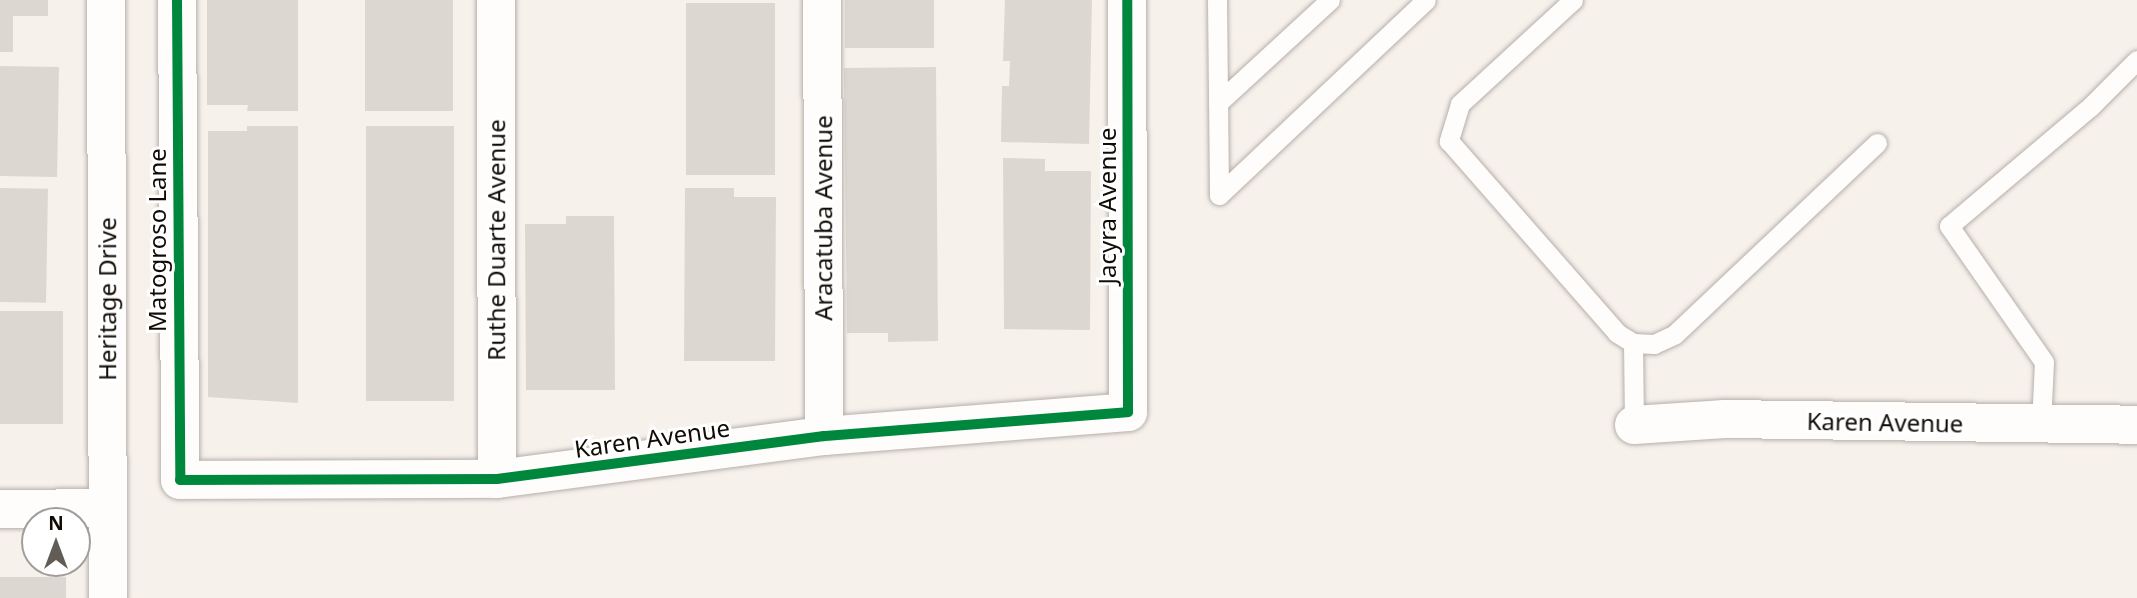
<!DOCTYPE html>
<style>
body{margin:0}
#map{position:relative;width:2137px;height:598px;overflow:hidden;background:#f7f1ec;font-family:"Noto Sans",sans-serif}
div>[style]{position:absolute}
.building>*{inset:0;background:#ddd7d2;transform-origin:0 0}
.roads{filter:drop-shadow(0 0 2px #b6afaa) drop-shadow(0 0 2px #b6afaa)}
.service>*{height:19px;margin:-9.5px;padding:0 9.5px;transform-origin:9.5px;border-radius:9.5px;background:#fefdfc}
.minor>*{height:38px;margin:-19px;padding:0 19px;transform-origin:19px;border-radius:19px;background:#fefdfc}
.cycleway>*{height:10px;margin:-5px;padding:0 5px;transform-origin:5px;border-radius:5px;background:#00873e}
span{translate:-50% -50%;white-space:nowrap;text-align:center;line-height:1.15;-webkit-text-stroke:6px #fff;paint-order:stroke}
.street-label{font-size:24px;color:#110b06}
.north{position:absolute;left:21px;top:507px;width:70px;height:70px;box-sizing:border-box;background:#fff;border:2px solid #a09d9b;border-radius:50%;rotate:0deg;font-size:19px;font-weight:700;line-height:28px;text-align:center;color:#110b06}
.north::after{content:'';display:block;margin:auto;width:24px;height:32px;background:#625c56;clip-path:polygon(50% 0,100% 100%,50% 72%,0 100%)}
</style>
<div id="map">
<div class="building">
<i style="clip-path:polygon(0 0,48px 0,48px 16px,13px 16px,13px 52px,0 52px)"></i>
<i style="clip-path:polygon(207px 0,298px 0,298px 111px,247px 111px,248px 105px,207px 105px)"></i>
<i style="left:365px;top:0;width:88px;height:111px"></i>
<i style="left:845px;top:0;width:89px;height:48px"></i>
<i style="clip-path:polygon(1005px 0,1092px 0,1089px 144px,1001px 142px,1002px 86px,1009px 86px,1010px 61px,1003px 61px)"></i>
<i style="left:775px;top:3px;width:172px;height:89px;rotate:90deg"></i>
<i style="left:0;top:66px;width:59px;height:110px;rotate:1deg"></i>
<i style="clip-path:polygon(936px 67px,938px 341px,888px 342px,888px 333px,847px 333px,844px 68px)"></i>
<i style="clip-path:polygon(247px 126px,298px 126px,298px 403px,208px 397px,208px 131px,247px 131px)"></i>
<i style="left:366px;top:126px;width:88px;height:275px"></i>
<i style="clip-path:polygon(1003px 158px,1045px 159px,1045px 171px,1091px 171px,1090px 330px,1004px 329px)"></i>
<i style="left:0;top:188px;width:48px;height:114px;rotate:1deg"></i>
<i style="clip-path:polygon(685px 188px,734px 188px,734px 197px,776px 197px,775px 361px,684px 361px)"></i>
<i style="clip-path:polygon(566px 216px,614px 216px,615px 390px,526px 390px,525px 224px,566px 224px)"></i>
<i style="left:0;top:311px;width:63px;height:113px"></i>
<i style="left:66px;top:577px;width:21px;height:66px;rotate:90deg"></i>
</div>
<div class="roads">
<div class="service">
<i style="left:1217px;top:0;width:195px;rotate:89.4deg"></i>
<i style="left:1219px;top:195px;width:284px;rotate:-43.3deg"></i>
<i style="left:1573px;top:0;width:154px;rotate:137.4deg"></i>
<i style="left:1460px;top:104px;width:39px;rotate:107deg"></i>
<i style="left:1449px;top:141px;width:255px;rotate:48.8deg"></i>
<i style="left:1617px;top:333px;width:19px;rotate:32deg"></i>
<i style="left:1633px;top:343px;width:21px;rotate:3deg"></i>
<i style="left:1654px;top:344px;width:23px;rotate:-25deg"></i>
<i style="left:1675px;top:334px;width:278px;rotate:-43.4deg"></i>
<i style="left:1218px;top:103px;width:152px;rotate:-42.6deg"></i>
<i style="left:1633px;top:343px;width:82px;rotate:89.3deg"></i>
<i style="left:2041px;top:424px;width:62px;rotate:-87.2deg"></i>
<i style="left:2044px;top:362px;width:166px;rotate:-124.9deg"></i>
<i style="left:1949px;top:226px;width:186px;rotate:-40.2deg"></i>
<i style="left:2091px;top:106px;width:65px;rotate:-45deg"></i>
</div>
<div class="minor">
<i style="left:106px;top:0;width:598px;rotate:89.81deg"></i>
<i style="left:177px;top:0;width:480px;rotate:89.6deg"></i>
<i style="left:180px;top:480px;width:317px;rotate:-0.2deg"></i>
<i style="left:497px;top:479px;width:330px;rotate:-7.5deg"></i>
<i style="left:824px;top:436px;width:305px;rotate:-4.5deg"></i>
<i style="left:1128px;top:412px;width:412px;rotate:-90.1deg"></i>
<i style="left:496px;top:0;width:479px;rotate:89.9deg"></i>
<i style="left:822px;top:0;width:436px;rotate:89.7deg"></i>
<i style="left:1634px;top:425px;width:91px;rotate:-3.8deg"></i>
<i style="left:1725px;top:419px;width:412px;rotate:0.8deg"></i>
<i style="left:0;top:509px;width:107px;rotate:-0.5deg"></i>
</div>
</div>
<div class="cycleway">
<i style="left:177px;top:0;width:480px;rotate:89.6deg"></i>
<i style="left:180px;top:480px;width:317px;rotate:-0.2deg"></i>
<i style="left:497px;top:479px;width:330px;rotate:-7.5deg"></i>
<i style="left:824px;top:436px;width:305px;rotate:-4.5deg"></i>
<i style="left:1128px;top:412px;width:412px;rotate:-90.1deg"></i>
</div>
<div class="street-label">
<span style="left:1107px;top:206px;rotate:-90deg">Jacyra Avenue</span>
<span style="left:823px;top:218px;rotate:-90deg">Aracatuba Avenue</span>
<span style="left:157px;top:240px;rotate:-90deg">Matogroso Lane</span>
<span style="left:496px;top:240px;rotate:-90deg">Ruthe Duarte Avenue</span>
<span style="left:107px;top:299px;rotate:-90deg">Heritage Drive</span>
<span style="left:1885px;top:422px;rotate:1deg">Karen Avenue</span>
<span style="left:652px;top:438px;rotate:-8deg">Karen Avenue</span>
</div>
<div class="north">N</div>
</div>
